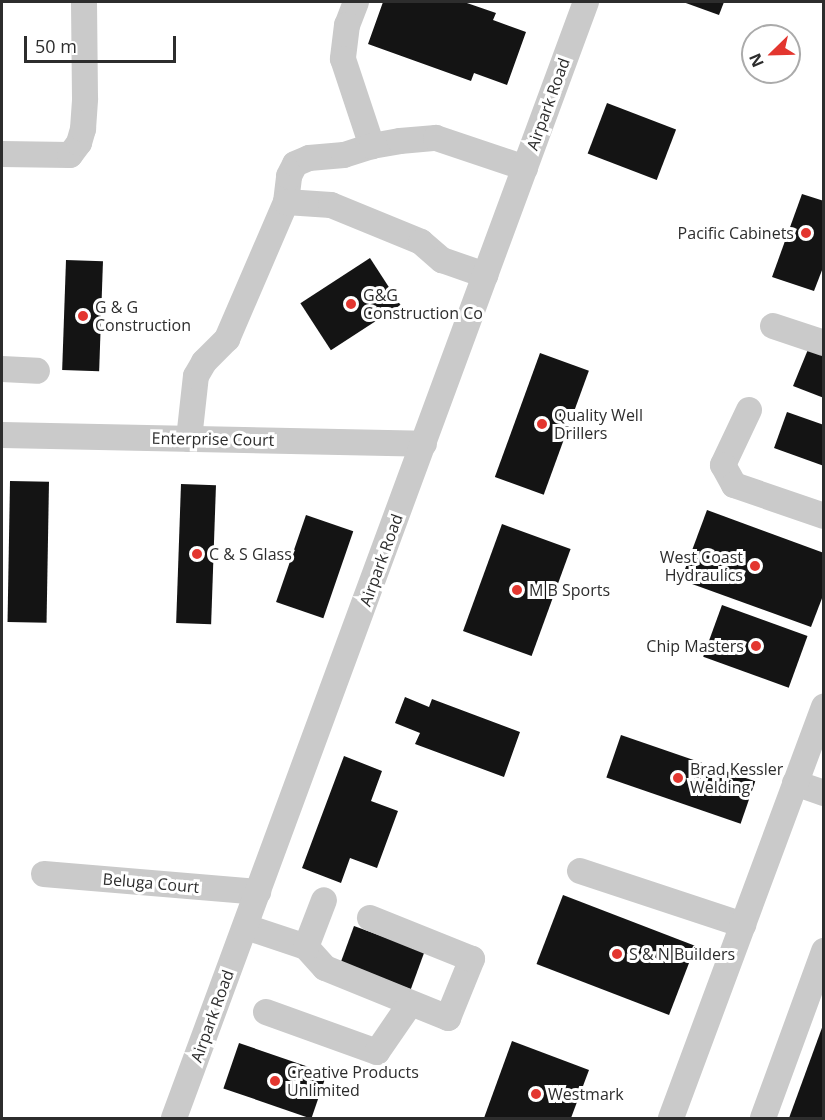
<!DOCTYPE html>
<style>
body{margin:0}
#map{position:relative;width:825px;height:1120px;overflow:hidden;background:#fff;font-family:"Open Sans",sans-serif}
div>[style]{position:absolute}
.building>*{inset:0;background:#141414;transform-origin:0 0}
.minor>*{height:26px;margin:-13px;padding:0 13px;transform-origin:13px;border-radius:13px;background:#cacaca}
.dots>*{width:16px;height:16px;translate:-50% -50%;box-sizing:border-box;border:3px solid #fff;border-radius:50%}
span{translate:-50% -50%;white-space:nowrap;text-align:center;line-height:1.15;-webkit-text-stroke:6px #fff;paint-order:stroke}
.street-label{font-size:16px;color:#2d2d2d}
.poi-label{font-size:16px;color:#2d2d2d}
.right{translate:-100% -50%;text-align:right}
.left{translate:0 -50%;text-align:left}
.frame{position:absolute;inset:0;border:3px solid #2d2d2d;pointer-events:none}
.north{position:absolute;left:741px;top:24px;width:60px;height:60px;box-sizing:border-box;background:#fff;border:2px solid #ababab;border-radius:50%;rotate:247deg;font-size:16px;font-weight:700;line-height:24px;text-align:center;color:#2d2d2d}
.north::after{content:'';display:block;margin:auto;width:21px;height:27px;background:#e3362f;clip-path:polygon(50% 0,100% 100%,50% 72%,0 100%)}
.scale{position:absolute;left:24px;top:36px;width:152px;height:27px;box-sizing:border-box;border:3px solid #2d2d2d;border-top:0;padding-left:8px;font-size:18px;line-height:21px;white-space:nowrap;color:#2d2d2d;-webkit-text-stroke:4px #fff;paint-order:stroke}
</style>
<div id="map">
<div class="building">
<i style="clip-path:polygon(383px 2px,464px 2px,496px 13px,493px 20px,526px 32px,507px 85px,474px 73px,471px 81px,368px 44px)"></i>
<i style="clip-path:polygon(683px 2px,724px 2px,719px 15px)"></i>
<i style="left:607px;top:103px;width:74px;height:54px;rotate:21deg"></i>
<i style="clip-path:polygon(802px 194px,824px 201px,824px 265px,814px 291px,772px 277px)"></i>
<i style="left:370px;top:258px;width:56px;height:83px;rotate:57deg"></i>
<i style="left:66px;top:260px;width:37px;height:110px;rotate:2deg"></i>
<i style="clip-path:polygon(809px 347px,824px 353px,824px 398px,793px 386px)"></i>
<i style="left:540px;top:353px;width:52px;height:132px;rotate:20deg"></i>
<i style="clip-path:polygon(787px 412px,824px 425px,824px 466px,774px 448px)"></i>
<i style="left:10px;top:481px;width:39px;height:141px;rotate:1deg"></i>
<i style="left:181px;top:484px;width:35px;height:139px;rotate:2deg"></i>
<i style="clip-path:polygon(707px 510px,824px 553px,824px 593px,811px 627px,681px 580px)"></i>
<i style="left:306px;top:515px;width:50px;height:92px;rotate:19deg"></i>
<i style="left:502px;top:524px;width:73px;height:114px;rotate:20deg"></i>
<i style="left:722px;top:605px;width:91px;height:55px;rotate:20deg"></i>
<i style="clip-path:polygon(405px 697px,429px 707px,432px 699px,520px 732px,504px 777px,415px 744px,420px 733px,395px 723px)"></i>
<i style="left:621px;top:735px;width:142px;height:45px;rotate:19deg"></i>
<i style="clip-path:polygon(344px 756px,382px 771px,371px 801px,398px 811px,377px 868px,350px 858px,341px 883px,302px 868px)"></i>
<i style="left:563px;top:895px;width:142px;height:74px;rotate:21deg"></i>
<i style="left:354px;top:926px;width:75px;height:40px;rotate:20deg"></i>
<i style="clip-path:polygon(823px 1025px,824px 1118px,789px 1118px)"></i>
<i style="clip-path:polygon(512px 1041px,589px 1070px,571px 1118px,484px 1118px)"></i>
<i style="left:239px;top:1043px;width:93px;height:48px;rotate:19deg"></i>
</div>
<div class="minor">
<i style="left:356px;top:2px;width:25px;rotate:111deg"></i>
<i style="left:347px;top:25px;width:34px;rotate:97deg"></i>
<i style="left:343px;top:59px;width:92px;rotate:71.6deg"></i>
<i style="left:2px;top:154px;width:68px;rotate:0.8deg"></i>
<i style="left:70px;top:155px;width:15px;rotate:-53deg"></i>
<i style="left:79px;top:143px;width:15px;rotate:-74deg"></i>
<i style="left:83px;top:129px;width:31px;rotate:-86deg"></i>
<i style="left:85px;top:98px;width:96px;rotate:-90.6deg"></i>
<i style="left:286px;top:202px;width:26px;rotate:-83deg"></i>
<i style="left:289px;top:176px;width:13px;rotate:-63deg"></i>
<i style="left:295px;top:164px;width:15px;rotate:-23deg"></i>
<i style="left:309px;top:158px;width:35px;rotate:-5deg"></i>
<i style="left:344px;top:155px;width:29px;rotate:-18deg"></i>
<i style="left:372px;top:146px;width:28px;rotate:-10deg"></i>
<i style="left:400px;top:141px;width:36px;rotate:-5deg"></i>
<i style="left:436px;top:138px;width:94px;rotate:18.6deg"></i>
<i style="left:773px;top:326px;width:54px;rotate:18.4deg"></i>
<i style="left:2px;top:369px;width:35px;rotate:3deg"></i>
<i style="left:749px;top:410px;width:61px;rotate:115.3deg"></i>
<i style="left:723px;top:465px;width:23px;rotate:61deg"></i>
<i style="left:734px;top:485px;width:95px;rotate:19deg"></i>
<i style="left:2px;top:435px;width:422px;rotate:1.2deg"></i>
<i style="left:189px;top:439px;width:63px;rotate:-83.7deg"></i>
<i style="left:196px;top:376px;width:16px;rotate:-60deg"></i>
<i style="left:204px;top:362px;width:33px;rotate:-45deg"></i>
<i style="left:227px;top:339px;width:149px;rotate:-66.7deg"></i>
<i style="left:286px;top:202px;width:45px;rotate:3.8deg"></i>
<i style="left:331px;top:205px;width:97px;rotate:22.3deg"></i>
<i style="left:421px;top:242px;width:28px;rotate:41deg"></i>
<i style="left:442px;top:260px;width:46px;rotate:19.2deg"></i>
<i style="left:795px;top:783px;width:31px;rotate:19deg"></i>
<i style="left:580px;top:871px;width:172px;rotate:18.3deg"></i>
<i style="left:44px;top:874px;width:215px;rotate:4.8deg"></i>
<i style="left:246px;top:927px;width:63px;rotate:18.4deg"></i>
<i style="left:306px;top:947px;width:28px;rotate:48deg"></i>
<i style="left:325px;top:968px;width:133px;rotate:22.1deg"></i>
<i style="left:448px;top:1018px;width:64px;rotate:-67.9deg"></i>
<i style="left:472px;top:959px;width:110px;rotate:-158.1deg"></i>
<i style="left:306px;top:947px;width:50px;rotate:-69deg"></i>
<i style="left:266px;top:1012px;width:118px;rotate:19.8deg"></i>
<i style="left:377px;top:1052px;width:58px;rotate:-55.5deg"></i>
<i style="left:174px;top:1118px;width:1190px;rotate:-69.74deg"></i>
<i style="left:671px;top:1118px;width:439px;rotate:-69.6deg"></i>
<i style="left:763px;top:1118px;width:178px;rotate:-69.9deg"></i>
</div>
<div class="dots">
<i style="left:806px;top:233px;background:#e3362f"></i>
<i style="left:351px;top:304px;background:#e3362f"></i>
<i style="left:83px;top:316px;background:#e3362f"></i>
<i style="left:542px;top:424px;background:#e3362f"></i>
<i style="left:197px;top:554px;background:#e3362f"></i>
<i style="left:755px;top:566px;background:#e3362f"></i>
<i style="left:517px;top:590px;background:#e3362f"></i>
<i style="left:756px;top:646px;background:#e3362f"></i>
<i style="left:678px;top:778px;background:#e3362f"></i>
<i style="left:617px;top:954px;background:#e3362f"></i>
<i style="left:275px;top:1081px;background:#e3362f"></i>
<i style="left:536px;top:1094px;background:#e3362f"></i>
</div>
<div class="street-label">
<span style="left:548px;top:104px;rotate:-70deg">Airpark Road</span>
<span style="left:213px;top:439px;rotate:1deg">Enterprise Court</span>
<span style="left:381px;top:560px;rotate:-70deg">Airpark Road</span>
<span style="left:151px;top:883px;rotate:5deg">Beluga Court</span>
<span style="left:212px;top:1016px;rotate:-70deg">Airpark Road</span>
</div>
<div class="poi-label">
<span class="right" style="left:794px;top:233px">Pacific Cabinets</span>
<span class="left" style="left:363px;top:304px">G&amp;G<br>Construction Co</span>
<span class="left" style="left:95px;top:316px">G &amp; G<br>Construction</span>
<span class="left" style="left:554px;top:424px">Quality Well<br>Drillers</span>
<span class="left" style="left:209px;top:554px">C &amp; S Glass</span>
<span class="right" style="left:743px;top:566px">West Coast<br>Hydraulics</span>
<span class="left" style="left:529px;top:590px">M B Sports</span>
<span class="right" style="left:744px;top:646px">Chip Masters</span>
<span class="left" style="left:690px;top:778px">Brad Kessler<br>Welding</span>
<span class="left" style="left:629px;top:954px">S &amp; N Builders</span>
<span class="left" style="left:287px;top:1081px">Creative Products<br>Unlimited</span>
<span class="left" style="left:548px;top:1094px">Westmark</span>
</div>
<div class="frame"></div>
<div class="north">N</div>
<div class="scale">50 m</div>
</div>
